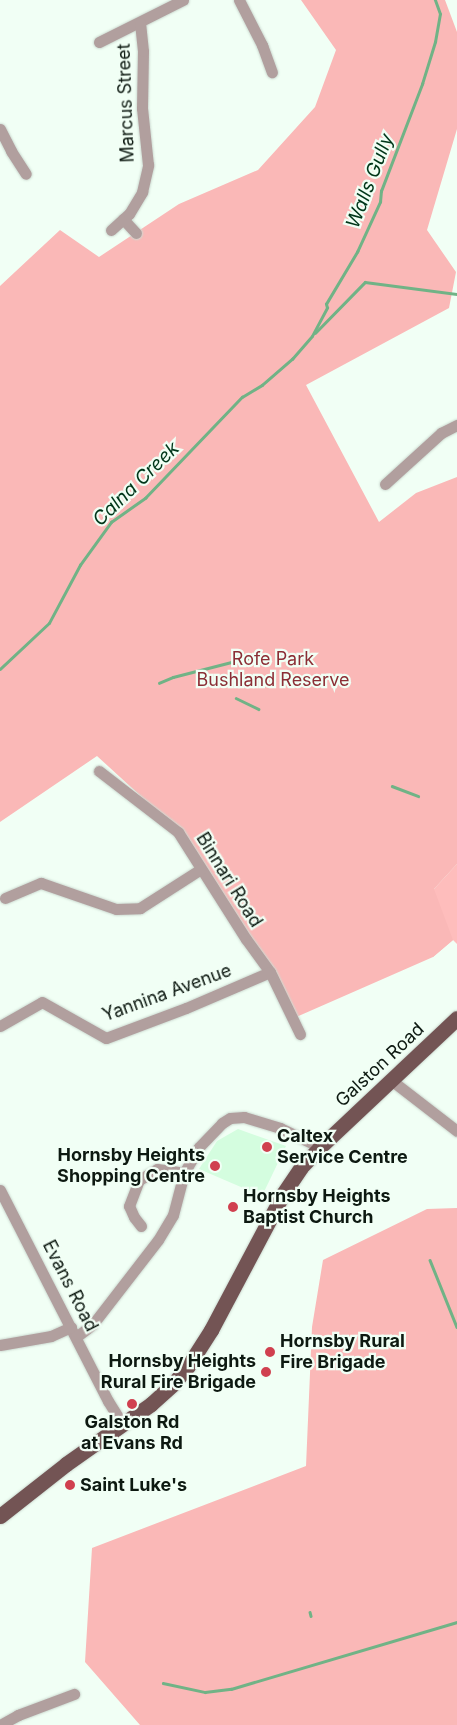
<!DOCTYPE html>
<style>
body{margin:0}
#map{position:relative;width:457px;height:1725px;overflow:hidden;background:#f1fff5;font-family:Inter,sans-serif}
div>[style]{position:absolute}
.built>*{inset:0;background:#d4fddf}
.green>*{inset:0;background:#febdbc}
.forest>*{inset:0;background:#fab8b7}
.stream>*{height:2.5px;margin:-1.25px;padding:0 1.25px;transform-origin:1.25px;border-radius:1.25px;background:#70b386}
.roads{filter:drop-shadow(0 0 1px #cddad1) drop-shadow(0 0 1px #cddad1)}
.minor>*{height:11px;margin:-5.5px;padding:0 5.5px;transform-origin:5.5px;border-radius:5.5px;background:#b19f9e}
.major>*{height:15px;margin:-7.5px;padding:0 7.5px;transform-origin:7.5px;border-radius:7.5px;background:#735454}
.dots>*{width:14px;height:14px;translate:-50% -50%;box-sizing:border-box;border:2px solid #f1fff5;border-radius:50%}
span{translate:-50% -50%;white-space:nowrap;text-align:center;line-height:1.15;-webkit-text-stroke:4.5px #f1fff5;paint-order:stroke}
.street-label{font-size:18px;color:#0d1911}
.park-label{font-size:18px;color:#8b2e35}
.poi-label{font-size:18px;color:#0d1911;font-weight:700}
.left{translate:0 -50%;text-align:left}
.right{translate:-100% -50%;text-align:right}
.water-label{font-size:19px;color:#003619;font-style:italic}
</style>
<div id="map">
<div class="built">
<i style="clip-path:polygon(238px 1129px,286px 1146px,262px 1196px,199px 1169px,217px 1141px)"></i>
</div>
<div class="green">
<i style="clip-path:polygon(457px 864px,457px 944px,453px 940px,433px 957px,434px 889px)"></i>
</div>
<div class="forest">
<i style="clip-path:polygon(301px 0,445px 0,457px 32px,457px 129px,427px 230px,456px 272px,449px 308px,306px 385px,379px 522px,416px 493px,457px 477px,457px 864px,434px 889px,453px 940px,433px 957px,294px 1018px,180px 832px,97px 756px,0 822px,0 286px,60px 230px,99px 257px,179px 204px,258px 170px,315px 107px,336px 50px)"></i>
<i style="clip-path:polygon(457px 1208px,457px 1725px,140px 1725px,85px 1662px,92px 1548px,306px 1466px,312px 1327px,323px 1260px,427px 1209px)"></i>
</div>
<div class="stream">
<i style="left:315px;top:333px;width:71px;rotate:-45.6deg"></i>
<i style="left:365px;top:282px;width:93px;rotate:7.4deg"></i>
<i style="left:292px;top:359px;width:30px;rotate:-49deg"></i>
<i style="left:312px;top:336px;width:32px;rotate:-62deg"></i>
<i style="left:327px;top:308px;width:4px;rotate:-104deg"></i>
<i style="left:326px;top:304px;width:61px;rotate:-59.2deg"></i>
<i style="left:357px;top:252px;width:55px;rotate:-65.3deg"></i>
<i style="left:380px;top:202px;width:11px;rotate:-85deg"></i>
<i style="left:381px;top:191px;width:115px;rotate:-69deg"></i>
<i style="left:422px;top:84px;width:44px;rotate:-72.8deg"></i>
<i style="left:435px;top:42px;width:28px;rotate:-80deg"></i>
<i style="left:440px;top:14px;width:15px;rotate:-110deg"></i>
<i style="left:0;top:669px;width:67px;rotate:-43.2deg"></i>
<i style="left:49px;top:623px;width:66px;rotate:-61.9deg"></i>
<i style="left:80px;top:565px;width:53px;rotate:-54.2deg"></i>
<i style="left:111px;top:522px;width:42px;rotate:-35.2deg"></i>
<i style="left:145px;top:498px;width:140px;rotate:-46.2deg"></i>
<i style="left:242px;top:397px;width:23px;rotate:-31deg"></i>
<i style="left:262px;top:385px;width:40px;rotate:-41deg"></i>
<i style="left:159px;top:683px;width:15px;rotate:-23deg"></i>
<i style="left:173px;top:677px;width:81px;rotate:-14.4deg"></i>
<i style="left:236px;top:698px;width:25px;rotate:26deg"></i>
<i style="left:392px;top:786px;width:28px;rotate:21deg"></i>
<i style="left:430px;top:1260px;width:72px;rotate:68.1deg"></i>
<i style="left:310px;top:1612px;width:4px;rotate:76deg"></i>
<i style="left:163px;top:1683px;width:43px;rotate:12.1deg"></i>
<i style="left:205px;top:1692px;width:26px;rotate:-7deg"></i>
<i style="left:231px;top:1689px;width:236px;rotate:-16.5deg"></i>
</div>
<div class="roads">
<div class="minor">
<i style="left:239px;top:0;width:51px;rotate:62.9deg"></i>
<i style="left:262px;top:45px;width:29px;rotate:70deg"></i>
<i style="left:99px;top:42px;width:94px;rotate:-26.6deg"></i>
<i style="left:0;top:129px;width:25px;rotate:63deg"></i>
<i style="left:11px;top:151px;width:27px;rotate:57deg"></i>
<i style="left:123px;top:219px;width:19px;rotate:47deg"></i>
<i style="left:111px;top:230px;width:24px;rotate:-42deg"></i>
<i style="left:129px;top:214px;width:26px;rotate:-59deg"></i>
<i style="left:142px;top:192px;width:28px;rotate:-77deg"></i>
<i style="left:148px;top:165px;width:57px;rotate:-96deg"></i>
<i style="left:142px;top:108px;width:57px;rotate:-89deg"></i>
<i style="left:143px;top:51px;width:28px;rotate:-96deg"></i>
<i style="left:385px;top:484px;width:76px;rotate:-42.3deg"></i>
<i style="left:441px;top:433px;width:18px;rotate:-27deg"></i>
<i style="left:99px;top:771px;width:100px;rotate:37.7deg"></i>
<i style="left:178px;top:832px;width:127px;rotate:57.6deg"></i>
<i style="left:246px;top:939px;width:41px;rotate:54deg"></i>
<i style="left:270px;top:972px;width:69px;rotate:64.2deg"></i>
<i style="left:5px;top:898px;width:39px;rotate:-23deg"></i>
<i style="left:41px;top:883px;width:79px;rotate:19.1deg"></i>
<i style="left:116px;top:909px;width:24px;rotate:-2deg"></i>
<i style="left:140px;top:908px;width:72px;rotate:-32.6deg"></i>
<i style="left:0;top:1026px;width:48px;rotate:-29.7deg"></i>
<i style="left:42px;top:1002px;width:73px;rotate:29.4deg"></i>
<i style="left:106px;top:1038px;width:85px;rotate:-20.6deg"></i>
<i style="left:186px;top:1008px;width:91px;rotate:-23.2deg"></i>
<i style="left:391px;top:1080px;width:83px;rotate:37.7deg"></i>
<i style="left:0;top:1190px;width:237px;rotate:62.9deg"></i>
<i style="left:108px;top:1401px;width:28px;rotate:58deg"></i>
<i style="left:141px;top:1226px;width:11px;rotate:-128deg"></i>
<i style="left:134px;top:1217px;width:12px;rotate:-114deg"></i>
<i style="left:129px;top:1206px;width:28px;rotate:-69deg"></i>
<i style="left:139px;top:1180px;width:21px;rotate:-31deg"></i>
<i style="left:157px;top:1169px;width:27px;rotate:8deg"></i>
<i style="left:76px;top:1337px;width:21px;rotate:-37deg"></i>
<i style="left:93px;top:1324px;width:106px;rotate:-52.3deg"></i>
<i style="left:158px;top:1240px;width:29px;rotate:-59deg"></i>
<i style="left:173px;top:1215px;width:43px;rotate:-75.3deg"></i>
<i style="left:184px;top:1173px;width:30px;rotate:-60deg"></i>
<i style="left:199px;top:1147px;width:33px;rotate:-46deg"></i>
<i style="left:222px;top:1123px;width:9px;rotate:-32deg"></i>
<i style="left:230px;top:1118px;width:14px;rotate:-4deg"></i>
<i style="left:244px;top:1117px;width:38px;rotate:17deg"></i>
<i style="left:280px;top:1128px;width:44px;rotate:25.4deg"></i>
<i style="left:0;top:1345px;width:52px;rotate:-10deg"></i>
<i style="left:51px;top:1336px;width:22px;rotate:-24deg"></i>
<i style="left:0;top:1725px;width:21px;rotate:-29deg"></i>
<i style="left:18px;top:1715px;width:60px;rotate:-20.6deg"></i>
</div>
<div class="major">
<i style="left:0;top:1516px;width:84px;rotate:-38.2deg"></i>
<i style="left:66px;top:1464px;width:104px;rotate:-35.2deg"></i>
<i style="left:151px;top:1404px;width:30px;rotate:-42deg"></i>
<i style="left:173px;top:1384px;width:23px;rotate:-50deg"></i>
<i style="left:188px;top:1366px;width:43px;rotate:-57.4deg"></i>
<i style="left:211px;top:1330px;width:154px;rotate:-62.1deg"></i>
<i style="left:283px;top:1194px;width:32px;rotate:-56deg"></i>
<i style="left:301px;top:1167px;width:28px;rotate:-46deg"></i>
<i style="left:320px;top:1147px;width:188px;rotate:-43.3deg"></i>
</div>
</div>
<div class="dots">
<i style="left:267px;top:1147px;background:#d0404f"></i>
<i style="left:215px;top:1166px;background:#d0404f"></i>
<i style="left:233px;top:1207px;background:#d0404f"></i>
<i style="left:270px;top:1352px;background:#d0404f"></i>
<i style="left:266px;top:1372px;background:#d0404f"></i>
<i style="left:132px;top:1404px;background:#d0404f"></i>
<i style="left:70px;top:1485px;background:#d0404f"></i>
</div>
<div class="street-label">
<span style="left:126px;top:103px;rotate:-92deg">Marcus Street</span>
<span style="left:229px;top:880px;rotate:58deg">Binnari Road</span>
<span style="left:167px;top:993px;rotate:-20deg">Yannina Avenue</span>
<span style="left:380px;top:1065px;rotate:-43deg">Galston Road</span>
<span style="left:70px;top:1286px;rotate:63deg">Evans Road</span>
</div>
<div class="park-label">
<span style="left:273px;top:670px">Rofe Park<br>Bushland Reserve</span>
</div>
<div class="poi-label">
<span class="left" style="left:277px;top:1147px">Caltex<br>Service Centre</span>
<span class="right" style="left:205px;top:1166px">Hornsby Heights<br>Shopping Centre</span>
<span class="left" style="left:243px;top:1207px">Hornsby Heights<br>Baptist Church</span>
<span class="left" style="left:280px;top:1352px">Hornsby Rural<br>Fire Brigade</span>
<span class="right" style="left:256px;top:1372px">Hornsby Heights<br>Rural Fire Brigade</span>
<span style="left:132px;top:1433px">Galston Rd<br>at Evans Rd</span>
<span class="left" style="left:80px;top:1485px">Saint Luke's</span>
</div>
<div class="water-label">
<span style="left:370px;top:181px;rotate:-69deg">Walls Gully</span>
<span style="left:136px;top:484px;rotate:-44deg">Calna Creek</span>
</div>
</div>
